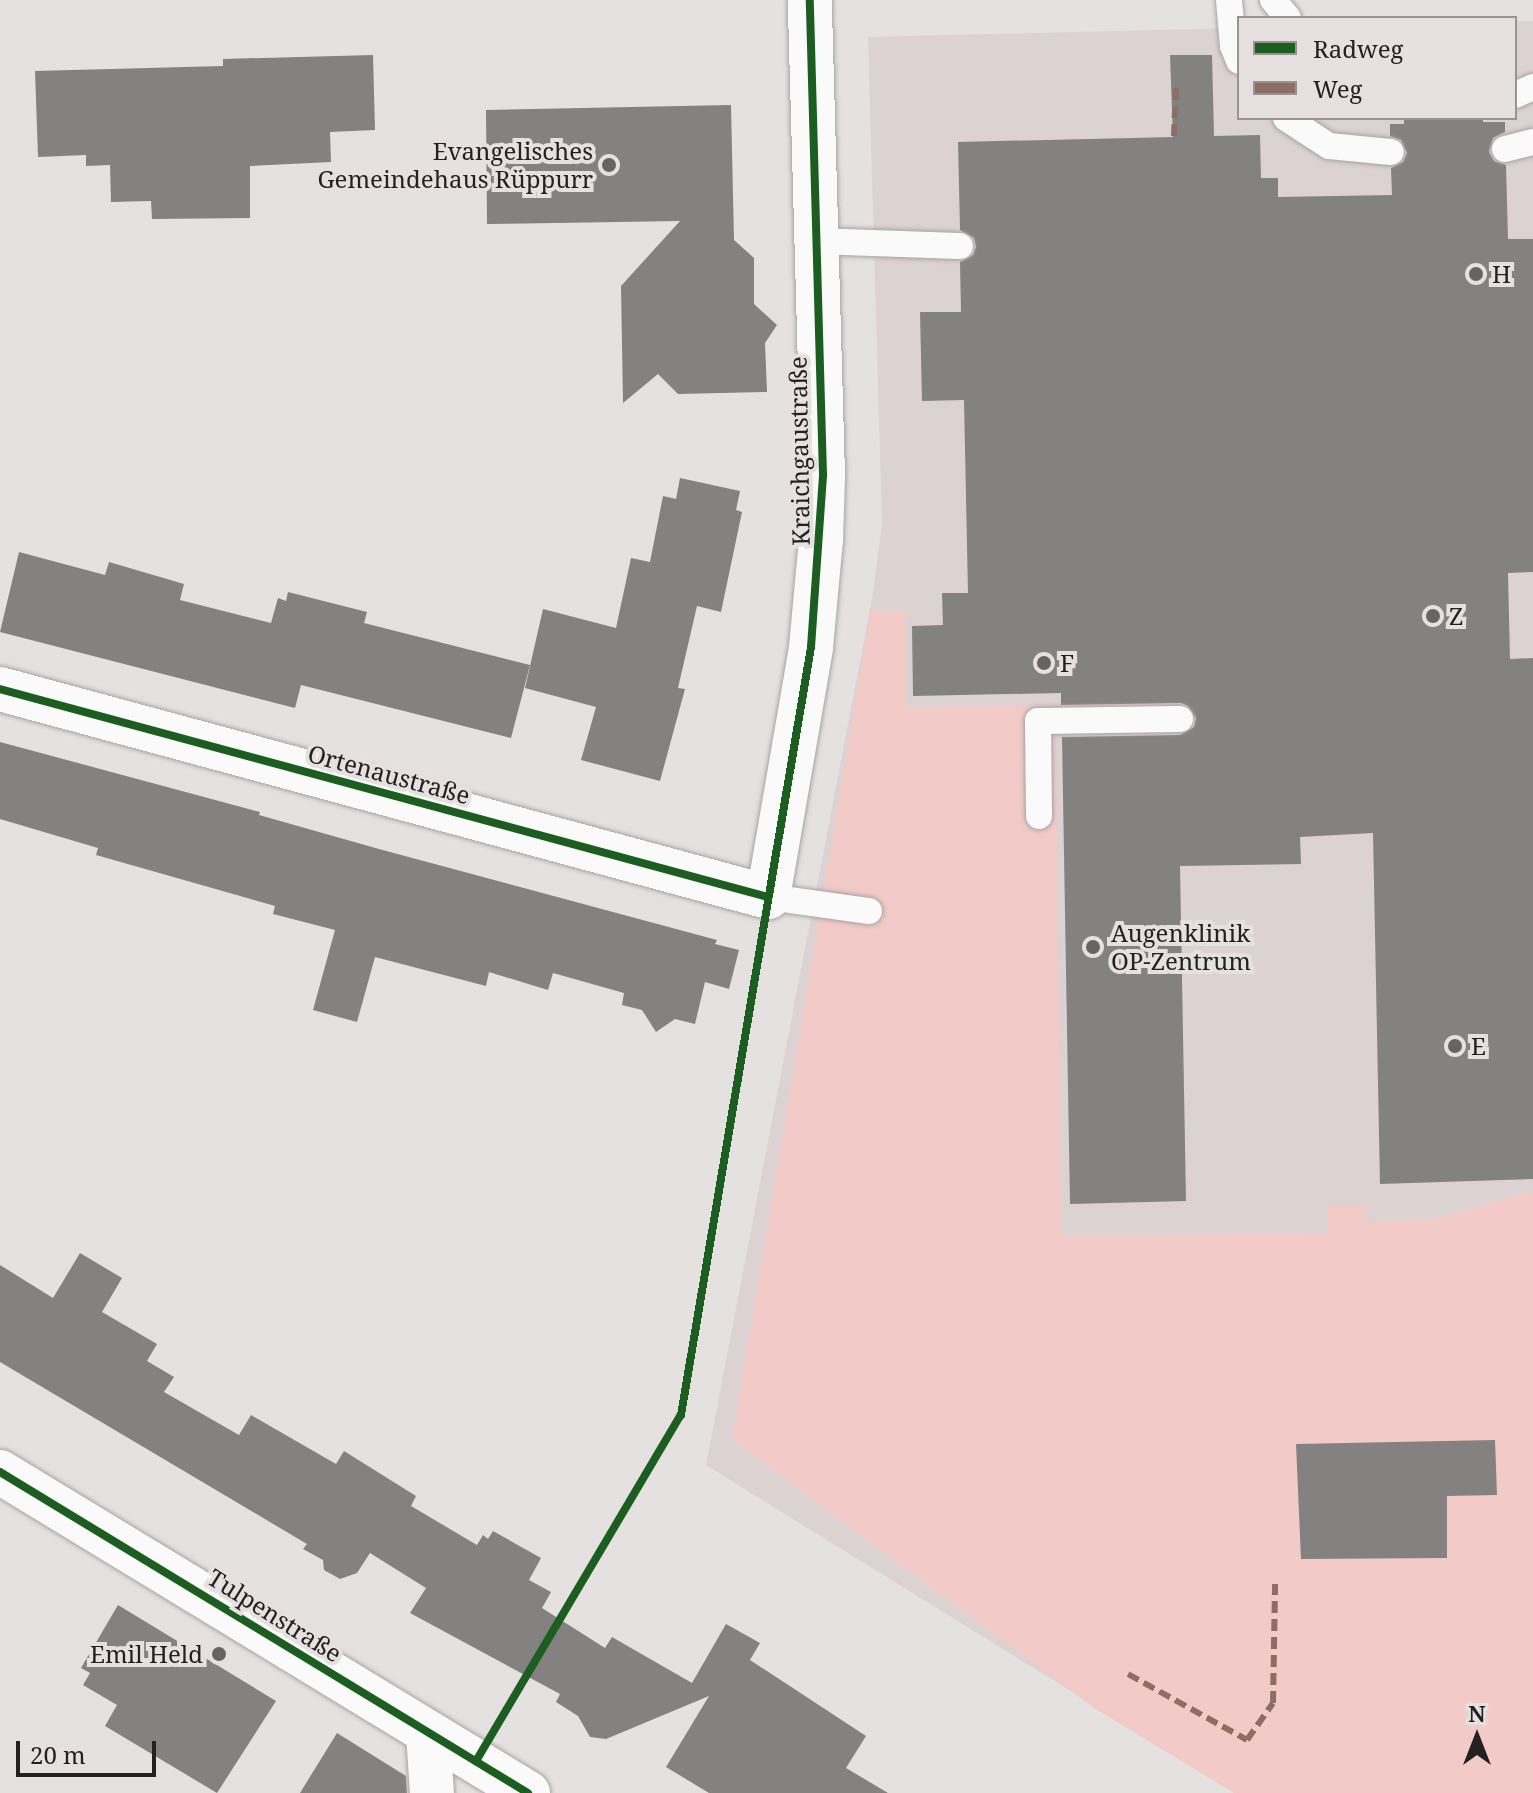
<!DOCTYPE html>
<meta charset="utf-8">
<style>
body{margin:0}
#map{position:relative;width:1533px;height:1793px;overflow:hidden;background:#e5e1e1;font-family:"Noto Serif",serif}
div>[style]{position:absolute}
.built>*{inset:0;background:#dbd2d1}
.green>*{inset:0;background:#f2cac8}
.building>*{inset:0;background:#848181}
.roads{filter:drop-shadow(0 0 2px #a7a4a4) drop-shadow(0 0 2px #a7a4a4)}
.service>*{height:26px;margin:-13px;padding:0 13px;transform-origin:13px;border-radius:13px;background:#fbfafa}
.minor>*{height:44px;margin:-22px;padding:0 22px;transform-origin:22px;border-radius:22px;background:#fbfafa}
.quiet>*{height:6px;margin-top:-3px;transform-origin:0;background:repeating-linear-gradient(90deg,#8d6e63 0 12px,transparent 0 18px)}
.cycleway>*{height:8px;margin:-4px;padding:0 4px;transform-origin:4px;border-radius:4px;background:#1b5e20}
.dots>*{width:22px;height:22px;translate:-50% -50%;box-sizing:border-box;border:4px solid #e6e0e0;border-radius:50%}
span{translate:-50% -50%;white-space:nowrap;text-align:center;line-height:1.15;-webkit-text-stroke:8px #e6e0e0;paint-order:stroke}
.poi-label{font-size:24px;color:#232121}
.right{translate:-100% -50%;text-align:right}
.left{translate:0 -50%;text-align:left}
.street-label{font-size:24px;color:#232121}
.legend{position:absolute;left:1237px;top:16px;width:280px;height:104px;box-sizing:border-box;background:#e6e0e0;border:2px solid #989494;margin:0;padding:10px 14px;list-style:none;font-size:24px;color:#232121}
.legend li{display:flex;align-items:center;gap:16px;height:40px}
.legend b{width:40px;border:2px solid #989494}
.north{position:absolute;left:1437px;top:1697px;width:80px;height:80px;-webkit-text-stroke:6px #e6e0e0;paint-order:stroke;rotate:0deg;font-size:22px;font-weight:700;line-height:32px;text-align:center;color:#232121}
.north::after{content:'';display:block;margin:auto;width:28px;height:36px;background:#232121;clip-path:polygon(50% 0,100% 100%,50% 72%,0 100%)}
.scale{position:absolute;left:16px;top:1741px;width:140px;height:36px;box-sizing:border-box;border:4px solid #232121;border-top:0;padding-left:10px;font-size:24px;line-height:28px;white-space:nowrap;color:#232121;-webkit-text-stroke:6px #e6e0e0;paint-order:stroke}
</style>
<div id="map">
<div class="built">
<i style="clip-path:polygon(1515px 21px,1533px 21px,1533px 1793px,1095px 1706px,706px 1465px,873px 594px,882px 524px,868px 37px,1239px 28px,1239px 118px,1515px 118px)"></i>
</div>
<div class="green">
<i style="clip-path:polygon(870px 612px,906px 612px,906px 707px,1174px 704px,1173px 732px,1056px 733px,1061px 1236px,1328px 1233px,1327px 1206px,1365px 1206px,1367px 1221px,1431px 1220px,1533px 1191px,1533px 1793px,1234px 1793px,1094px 1708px,732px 1439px)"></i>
</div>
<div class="building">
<i style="clip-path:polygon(373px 55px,375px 130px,330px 132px,331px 162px,250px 166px,250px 218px,152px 219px,151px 201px,111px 202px,110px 165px,86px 166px,86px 155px,38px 157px,35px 71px,223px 66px,223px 59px)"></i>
<i style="clip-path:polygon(1170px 55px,1212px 55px,1214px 136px,1260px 135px,1261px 178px,1278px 178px,1278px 197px,1392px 195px,1391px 168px,1403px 162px,1407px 153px,1401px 140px,1390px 136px,1390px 124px,1404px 124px,1404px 118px,1483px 118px,1483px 122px,1505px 122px,1505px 132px,1493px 138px,1489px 152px,1494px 161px,1506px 165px,1508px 239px,1533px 239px,1533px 572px,1508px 573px,1510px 659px,1533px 658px,1533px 1179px,1380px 1184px,1373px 833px,1300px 837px,1301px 864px,1180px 866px,1186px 1201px,1070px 1204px,1062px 737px,1180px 735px,1194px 727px,1196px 718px,1188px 706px,1181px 703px,1061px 705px,1061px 693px,913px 696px,912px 626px,943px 625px,942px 593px,968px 593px,964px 400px,922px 401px,920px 312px,961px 312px,960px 262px,973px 255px,976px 247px,974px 238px,960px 230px,958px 142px,1173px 137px)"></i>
<i style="clip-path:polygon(731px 105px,734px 240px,754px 258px,754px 304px,777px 325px,765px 343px,767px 392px,678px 394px,658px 374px,623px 403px,621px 286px,680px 221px,487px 224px,486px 110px)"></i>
<i style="clip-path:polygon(680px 478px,740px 491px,736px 510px,742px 512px,721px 612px,697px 606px,678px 688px,685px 689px,660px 781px,581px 760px,596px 707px,525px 688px,543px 609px,616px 628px,631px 558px,650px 562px,663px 496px,676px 499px)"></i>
<i style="clip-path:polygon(19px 552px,105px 575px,109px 562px,184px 584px,180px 600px,271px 623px,278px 598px,286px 601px,288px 592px,367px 612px,364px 623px,530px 665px,511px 738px,301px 685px,295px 708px,0 632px)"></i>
<i style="clip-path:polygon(0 742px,260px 812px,259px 815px,379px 849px,717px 940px,715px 944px,739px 950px,729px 989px,705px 982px,695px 1024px,675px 1019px,656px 1032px,642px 1010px,622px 1005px,624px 993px,553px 973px,548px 990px,489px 972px,486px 986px,375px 957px,357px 1022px,313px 1010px,335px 930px,273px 914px,275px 906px,96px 855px,98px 848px,0 819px)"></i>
<i style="clip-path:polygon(80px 1253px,122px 1278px,102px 1312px,157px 1344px,147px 1361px,174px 1377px,164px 1392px,239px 1435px,251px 1415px,336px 1464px,344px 1451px,416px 1496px,411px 1506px,477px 1545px,483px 1535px,488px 1539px,493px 1531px,541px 1558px,529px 1580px,551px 1592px,542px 1608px,605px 1648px,612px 1637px,692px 1683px,726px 1624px,760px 1643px,750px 1660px,866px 1736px,846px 1768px,888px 1793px,709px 1793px,666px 1767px,709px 1696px,606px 1739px,590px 1737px,578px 1716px,556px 1702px,560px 1694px,410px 1613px,426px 1588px,370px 1553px,357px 1573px,340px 1579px,324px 1570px,323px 1560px,303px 1549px,307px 1544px,0 1362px,0 1265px,53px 1298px)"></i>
<i style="clip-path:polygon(1495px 1440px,1497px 1495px,1447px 1496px,1447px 1558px,1301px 1559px,1296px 1444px)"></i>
<i style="clip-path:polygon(118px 1605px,276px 1701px,217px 1793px,105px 1726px,117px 1705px,83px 1685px,90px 1673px,81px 1668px)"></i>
<i style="clip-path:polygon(337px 1733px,406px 1776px,407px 1793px,300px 1793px)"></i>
</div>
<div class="roads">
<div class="service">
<i style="left:1229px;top:0;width:46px;rotate:85deg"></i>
<i style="left:1233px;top:46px;width:16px;rotate:68deg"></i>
<i style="left:1273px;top:0;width:23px;rotate:50deg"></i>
<i style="left:1515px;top:95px;width:20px;rotate:-24deg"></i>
<i style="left:1286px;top:118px;width:51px;rotate:33.1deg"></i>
<i style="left:1329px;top:146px;width:62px;rotate:5.5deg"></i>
<i style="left:1505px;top:149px;width:29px;rotate:-14deg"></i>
<i style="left:814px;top:241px;width:146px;rotate:2deg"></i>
<i style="left:1039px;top:816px;width:95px;rotate:-90.6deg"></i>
<i style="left:1038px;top:721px;width:142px;rotate:-0.8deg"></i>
<i style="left:768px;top:897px;width:102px;rotate:7.9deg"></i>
</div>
<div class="minor">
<i style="left:0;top:689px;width:796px;rotate:15.15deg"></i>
<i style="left:768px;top:897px;width:254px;rotate:-80.2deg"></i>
<i style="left:811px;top:647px;width:107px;rotate:-84.7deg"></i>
<i style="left:821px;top:540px;width:65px;rotate:-88.2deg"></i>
<i style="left:823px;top:475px;width:475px;rotate:-91.6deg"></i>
<i style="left:0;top:1472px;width:618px;rotate:31.3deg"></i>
<i style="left:428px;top:1733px;width:60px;rotate:86.2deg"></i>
</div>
</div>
<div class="quiet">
<i style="left:1174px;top:136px;width:53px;rotate:-87.8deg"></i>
<i style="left:1128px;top:1674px;width:136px;rotate:29deg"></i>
<i style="left:1247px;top:1740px;width:45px;rotate:-54.9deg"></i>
<i style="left:1273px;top:1703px;width:119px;rotate:-89deg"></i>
</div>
<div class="cycleway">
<i style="left:0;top:689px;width:796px;rotate:15.15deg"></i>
<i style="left:0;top:1472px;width:618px;rotate:31.3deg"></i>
<i style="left:476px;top:1761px;width:402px;rotate:-59.4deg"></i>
<i style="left:681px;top:1415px;width:779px;rotate:-80.39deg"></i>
<i style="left:811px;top:647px;width:172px;rotate:-86deg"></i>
<i style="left:823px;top:475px;width:475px;rotate:-91.6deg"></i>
</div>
<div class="dots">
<i style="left:609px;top:165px;background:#676464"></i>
<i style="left:1476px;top:274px;background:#676464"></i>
<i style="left:1433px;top:616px;background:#676464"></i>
<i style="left:1044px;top:663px;background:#676464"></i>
<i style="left:1093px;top:947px;background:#676464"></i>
<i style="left:1455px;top:1046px;background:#676464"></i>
<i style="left:219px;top:1654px;background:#676464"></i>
</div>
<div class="poi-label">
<span class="right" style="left:593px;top:165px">Evangelisches<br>Gemeindehaus Rüppurr</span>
<span class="left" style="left:1492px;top:274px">H</span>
<span class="left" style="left:1449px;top:616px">Z</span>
<span class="left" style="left:1060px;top:663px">F</span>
<span class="left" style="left:1111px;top:947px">Augenklinik<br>OP-Zentrum</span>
<span class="left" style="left:1471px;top:1046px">E</span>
<span class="right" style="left:203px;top:1654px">Emil Held</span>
</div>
<div class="street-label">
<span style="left:799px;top:451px;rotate:-91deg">Kraichgaustraße</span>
<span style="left:389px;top:774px;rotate:15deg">Ortenaustraße</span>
<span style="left:275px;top:1615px;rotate:32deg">Tulpenstraße</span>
</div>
<ul class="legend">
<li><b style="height:10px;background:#1b5e20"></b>Radweg</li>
<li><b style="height:10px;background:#8d6e63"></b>Weg</li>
</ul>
<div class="north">N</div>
<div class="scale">20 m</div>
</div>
